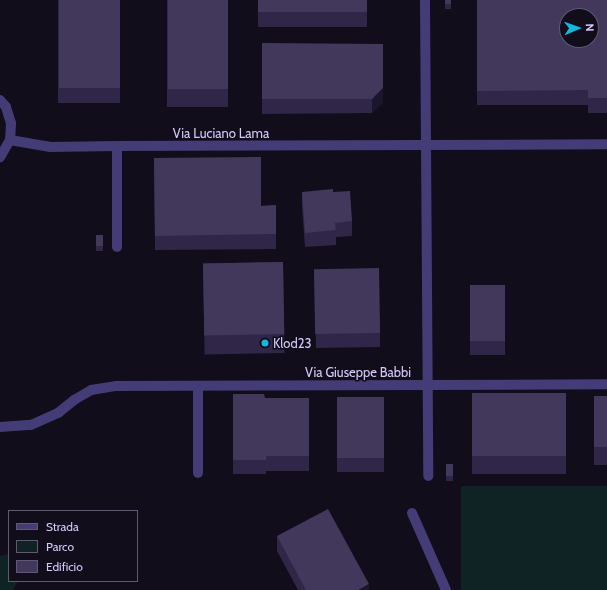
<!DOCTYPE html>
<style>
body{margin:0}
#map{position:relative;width:607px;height:590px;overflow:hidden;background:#110d1b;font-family:Cabin,sans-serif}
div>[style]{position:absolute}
.green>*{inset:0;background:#102324;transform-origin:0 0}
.street>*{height:10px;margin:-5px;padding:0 5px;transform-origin:5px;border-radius:5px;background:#443c76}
.wall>*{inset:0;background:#302647;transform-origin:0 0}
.shaded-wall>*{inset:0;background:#1c152e}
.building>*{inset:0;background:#42385b;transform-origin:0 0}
.dots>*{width:11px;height:11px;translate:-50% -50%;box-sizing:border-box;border:2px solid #110d1b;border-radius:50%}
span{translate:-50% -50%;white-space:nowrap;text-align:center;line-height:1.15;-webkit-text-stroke:3px #110d1b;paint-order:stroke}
.street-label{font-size:13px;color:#d5cbfa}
.poi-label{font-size:13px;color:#d5cbfa}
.left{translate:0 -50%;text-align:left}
.legend{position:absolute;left:8px;top:510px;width:130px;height:72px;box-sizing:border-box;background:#110d1b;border:1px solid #5f5974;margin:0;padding:5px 7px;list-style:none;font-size:12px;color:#d5cbfa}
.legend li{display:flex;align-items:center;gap:8px;height:20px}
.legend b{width:20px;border:1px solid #5f5974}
.north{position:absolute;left:559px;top:8px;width:40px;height:40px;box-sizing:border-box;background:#110d1b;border:1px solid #5f5974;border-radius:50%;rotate:88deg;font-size:11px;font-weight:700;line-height:16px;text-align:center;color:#d5cbfa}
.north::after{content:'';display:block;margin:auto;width:14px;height:18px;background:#14b6de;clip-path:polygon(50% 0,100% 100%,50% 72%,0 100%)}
</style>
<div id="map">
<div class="green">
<i style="left:607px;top:486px;width:104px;height:146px;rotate:90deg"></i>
<i style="clip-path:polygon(9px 554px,9px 581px,18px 581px,13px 590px,0 590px,0 556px)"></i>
</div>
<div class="street">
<i style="left:425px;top:1px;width:475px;rotate:89.6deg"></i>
<i style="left:0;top:100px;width:9px;rotate:49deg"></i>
<i style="left:6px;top:107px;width:17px;rotate:73deg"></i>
<i style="left:11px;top:123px;width:17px;rotate:93deg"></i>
<i style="left:10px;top:140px;width:20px;rotate:120deg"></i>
<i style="left:10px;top:140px;width:41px;rotate:9.9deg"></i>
<i style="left:50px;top:147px;width:67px;rotate:-0.9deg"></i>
<i style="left:117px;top:247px;width:101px;rotate:-90deg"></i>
<i style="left:117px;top:146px;width:490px;rotate:-0.2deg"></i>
<i style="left:198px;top:386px;width:87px;rotate:90deg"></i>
<i style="left:0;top:427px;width:31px;rotate:-4deg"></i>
<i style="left:31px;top:425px;width:30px;rotate:-24deg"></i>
<i style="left:58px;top:413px;width:21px;rotate:-39deg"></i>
<i style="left:74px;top:400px;width:20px;rotate:-30deg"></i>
<i style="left:91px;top:390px;width:26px;rotate:-9deg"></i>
<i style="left:117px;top:386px;width:490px;rotate:-0.2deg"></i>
<i style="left:412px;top:513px;width:84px;rotate:66.2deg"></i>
</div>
<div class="wall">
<i style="left:58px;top:0;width:62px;height:103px"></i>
<i style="left:167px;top:0;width:61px;height:107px"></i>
<i style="left:258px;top:0;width:109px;height:27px"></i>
<i style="left:445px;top:0;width:6px;height:9px"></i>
<i style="clip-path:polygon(477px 0,607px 0,607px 113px,588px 113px,588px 105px,477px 105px)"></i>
<i style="clip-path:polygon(262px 43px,383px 102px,372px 113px,262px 114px)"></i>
<i style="clip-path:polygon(154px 158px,261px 206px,276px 205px,276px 249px,155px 250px)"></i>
<i style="clip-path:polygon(302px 192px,333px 192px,352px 221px,352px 236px,336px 237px,336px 245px,305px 247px,302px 206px)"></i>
<i style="left:96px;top:235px;width:7px;height:16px"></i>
<i style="left:283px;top:262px;width:91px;height:80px;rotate:89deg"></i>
<i style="clip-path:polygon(314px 269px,380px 333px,380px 347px,316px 348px)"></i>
<i style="left:470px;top:285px;width:35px;height:70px"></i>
<i style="left:472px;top:393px;width:94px;height:81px"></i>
<i style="clip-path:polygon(233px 394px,265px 398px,309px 398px,309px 471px,266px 471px,266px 474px,233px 474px)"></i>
<i style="left:594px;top:396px;width:13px;height:69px"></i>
<i style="left:337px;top:397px;width:47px;height:75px"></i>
<i style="left:446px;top:464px;width:7px;height:17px"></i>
<i style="clip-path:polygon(277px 536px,369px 590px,298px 590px,277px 551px)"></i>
</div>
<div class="shaded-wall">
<i style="clip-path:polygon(383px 88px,383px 102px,372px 113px,372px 99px)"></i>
<i style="clip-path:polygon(369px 584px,369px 590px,358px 590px)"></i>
</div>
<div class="building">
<i style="left:59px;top:0;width:61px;height:88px"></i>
<i style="left:168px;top:0;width:60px;height:89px"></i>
<i style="left:258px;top:0;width:109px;height:12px"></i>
<i style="left:445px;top:0;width:6px;height:4px"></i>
<i style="clip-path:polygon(evenodd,477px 0,607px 0,607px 98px,588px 98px,588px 90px,477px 91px,477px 0,567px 16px,591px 16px,591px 40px,567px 40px,567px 16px)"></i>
<i style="clip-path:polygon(262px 43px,383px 44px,383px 88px,372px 99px,262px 99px)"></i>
<i style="clip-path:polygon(261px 157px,261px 206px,276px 205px,276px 234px,155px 236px,154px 158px)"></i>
<i style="clip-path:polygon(333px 189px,333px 192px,350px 191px,352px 221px,335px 223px,336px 230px,305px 233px,302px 192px)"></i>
<i style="left:96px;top:235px;width:7px;height:11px"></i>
<i style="left:283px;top:262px;width:72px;height:80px;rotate:89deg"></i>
<i style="left:379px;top:268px;width:65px;height:65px;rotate:89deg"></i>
<i style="left:470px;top:285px;width:35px;height:56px"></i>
<i style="left:472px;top:393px;width:94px;height:63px"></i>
<i style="clip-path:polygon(233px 394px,264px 394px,265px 398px,309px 398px,309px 456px,266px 456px,266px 460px,233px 460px)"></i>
<i style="left:594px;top:396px;width:13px;height:51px"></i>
<i style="left:337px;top:397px;width:47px;height:61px"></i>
<i style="left:446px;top:464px;width:7px;height:12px"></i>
<i style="clip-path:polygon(328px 509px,369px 584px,358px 590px,306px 590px,277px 536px)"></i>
</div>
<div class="dots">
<i style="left:265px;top:343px;background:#14b6de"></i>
</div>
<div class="street-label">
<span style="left:221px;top:133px">Via Luciano Lama</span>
<span style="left:358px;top:372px">Via Giuseppe Babbi</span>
</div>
<div class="poi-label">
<span class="left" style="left:273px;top:343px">Klod23</span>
</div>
<ul class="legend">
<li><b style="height:5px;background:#443c76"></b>Strada</li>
<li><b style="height:11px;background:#102324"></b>Parco</li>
<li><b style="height:11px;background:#42385b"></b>Edificio</li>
</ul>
<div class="north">N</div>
</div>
